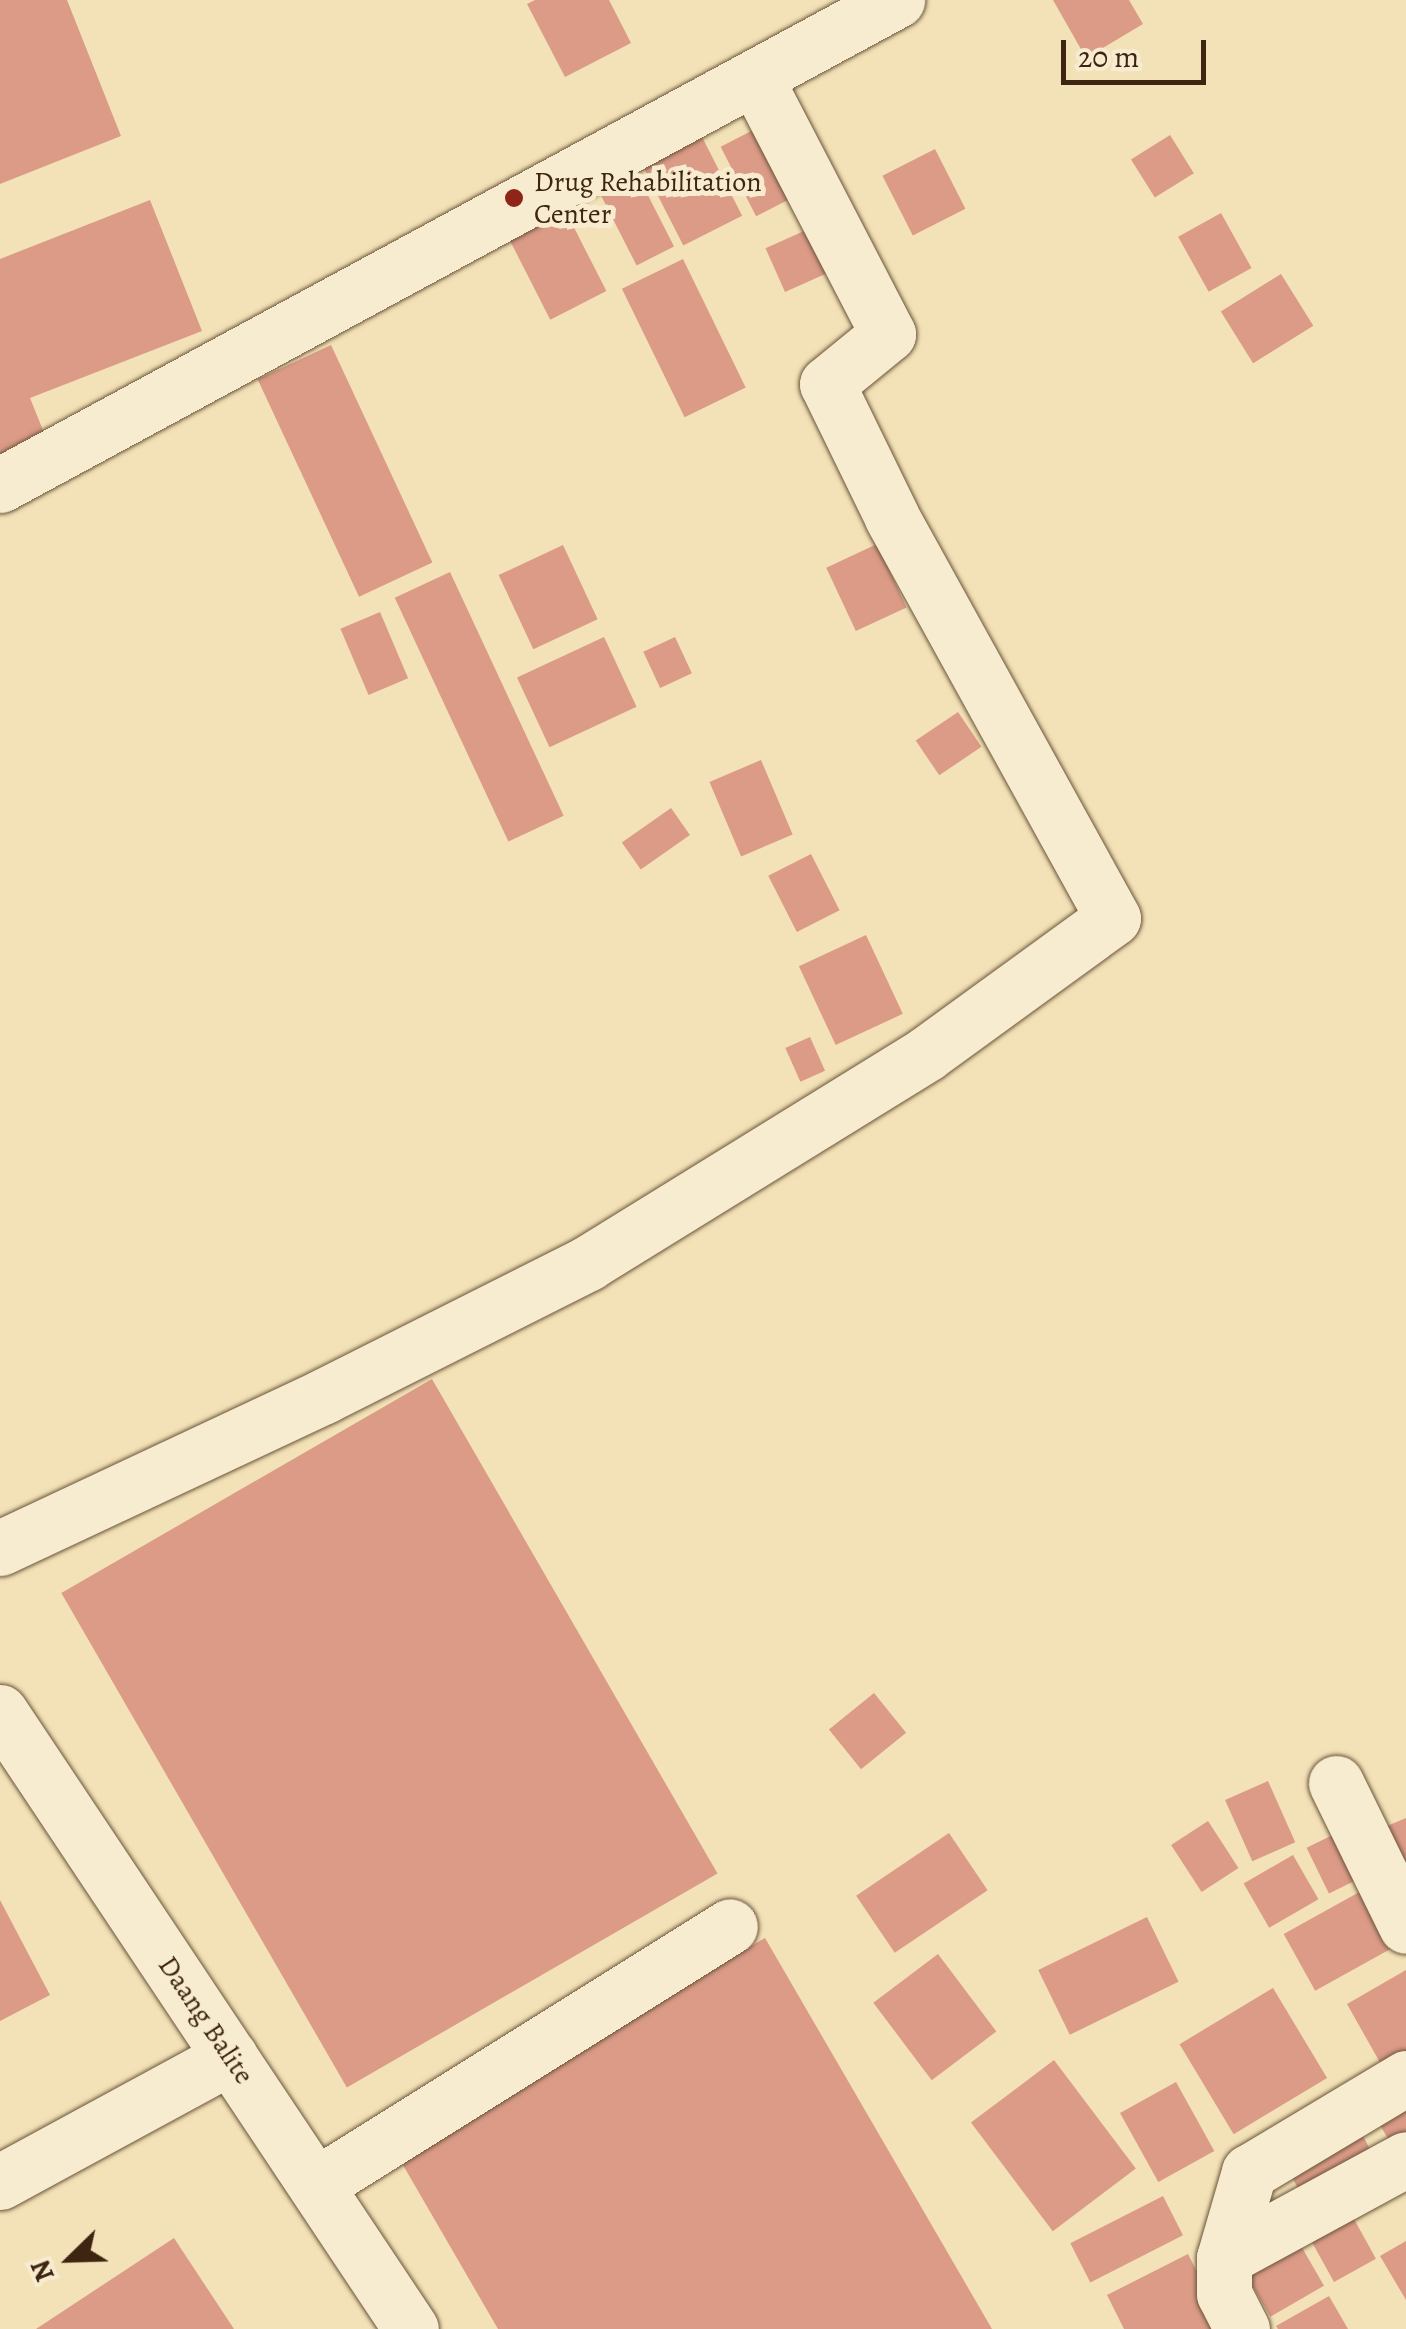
<!DOCTYPE html>
<style>
body{margin:0}
#map{position:relative;width:1406px;height:2329px;overflow:hidden;background:#f3e2b7;font-family:Alegreya,serif}
div>[style]{position:absolute}
.building>*{inset:0;background:#db9b87;transform-origin:0 0}
.roads{filter:drop-shadow(0 0 2px #6b543a) drop-shadow(0 0 2px #6b543a)}
.minor>*{height:55px;margin:-27.5px;padding:0 27.5px;transform-origin:27.5px;border-radius:27.5px;background:#f7ecd0}
.dots>*{width:28px;height:28px;translate:-50% -50%;box-sizing:border-box;border:5px solid #f7ecd0;border-radius:50%}
span{translate:-50% -50%;white-space:nowrap;text-align:center;line-height:1.15;-webkit-text-stroke:10px #f7ecd0;paint-order:stroke}
.poi-label{font-size:28px;color:#3e2511}
.left{translate:0 -50%;text-align:left}
.street-label{font-size:28px;color:#3e2511}
.north{position:absolute;left:20px;top:2209px;width:100px;height:100px;-webkit-text-stroke:8px #f7ecd0;paint-order:stroke;rotate:247deg;font-size:28px;font-weight:700;line-height:40px;text-align:center;color:#3e2511}
.north::after{content:'';display:block;margin:auto;width:35px;height:45px;background:#3e2511;clip-path:polygon(50% 0,100% 100%,50% 72%,0 100%)}
.scale{position:absolute;left:1061px;top:40px;width:145px;height:45px;box-sizing:border-box;border:5px solid #3e2511;border-top:0;padding-left:12px;font-size:30px;line-height:35px;white-space:nowrap;color:#3e2511;-webkit-text-stroke:8px #f7ecd0;paint-order:stroke}
</style>
<div id="map">
<div class="building">
<i style="clip-path:polygon(0 0,67px 0,121px 136px,0 184px)"></i>
<i style="clip-path:polygon(535px 0,609px 0,631px 43px,565px 77px,527px 4px)"></i>
<i style="clip-path:polygon(1053px 0,1129px 0,1143px 24px,1086px 58px)"></i>
<i style="left:775px;top:119px;width:78px;height:61px;rotate:63deg"></i>
<i style="left:699px;top:131px;width:95px;height:66px;rotate:63deg"></i>
<i style="left:1170px;top:135px;width:45px;height:46px;rotate:58deg"></i>
<i style="left:935px;top:149px;width:67px;height:59px;rotate:63deg"></i>
<i style="left:630px;top:160px;width:97px;height:42px;rotate:63deg"></i>
<i style="clip-path:polygon(150px 200px,202px 331px,30px 398px,51px 450px,0 470px,0 259px)"></i>
<i style="left:561px;top:202px;width:100px;height:63px;rotate:63deg"></i>
<i style="left:1221px;top:213px;width:63px;height:49px;rotate:61deg"></i>
<i style="left:813px;top:227px;width:48px;height:52px;rotate:66deg"></i>
<i style="left:683px;top:259px;width:143px;height:68px;rotate:64deg"></i>
<i style="left:1281px;top:274px;width:61px;height:71px;rotate:58deg"></i>
<i style="left:331px;top:345px;width:240px;height:81px;rotate:65deg"></i>
<i style="left:877px;top:544px;width:70px;height:56px;rotate:65deg"></i>
<i style="left:563px;top:545px;width:82px;height:71px;rotate:65deg"></i>
<i style="left:450px;top:572px;width:269px;height:61px;rotate:65deg"></i>
<i style="left:380px;top:612px;width:72px;height:43px;rotate:67deg"></i>
<i style="left:604px;top:637px;width:77px;height:96px;rotate:65deg"></i>
<i style="left:675px;top:637px;width:40px;height:35px;rotate:65deg"></i>
<i style="left:958px;top:712px;width:42px;height:51px;rotate:56deg"></i>
<i style="left:761px;top:760px;width:81px;height:56px;rotate:67deg"></i>
<i style="left:671px;top:808px;width:33px;height:60px;rotate:55deg"></i>
<i style="left:811px;top:854px;width:63px;height:48px;rotate:63deg"></i>
<i style="left:866px;top:935px;width:87px;height:74px;rotate:65deg"></i>
<i style="left:810px;top:1037px;width:37px;height:27px;rotate:66deg"></i>
<i style="left:432px;top:1379px;width:571px;height:428px;rotate:60deg"></i>
<i style="left:874px;top:1693px;width:51px;height:58px;rotate:51deg"></i>
<i style="left:1268px;top:1781px;width:67px;height:47px;rotate:66deg"></i>
<i style="clip-path:polygon(1406px 1818px,1406px 1871px,1387px 1826px)"></i>
<i style="left:1208px;top:1821px;width:56px;height:44px;rotate:57deg"></i>
<i style="left:1347px;top:1828px;width:51px;height:45px;rotate:64deg"></i>
<i style="left:949px;top:1833px;width:69px;height:112px;rotate:56deg"></i>
<i style="left:1293px;top:1855px;width:51px;height:57px;rotate:60deg"></i>
<i style="left:1372px;top:1885px;width:65px;height:101px;rotate:61deg"></i>
<i style="clip-path:polygon(0 1900px,50px 1995px,0 2021px)"></i>
<i style="left:1147px;top:1917px;width:72px;height:121px;rotate:64deg"></i>
<i style="clip-path:polygon(765px 1938px,992px 2329px,498px 2329px,396px 2153px)"></i>
<i style="left:938px;top:1954px;width:97px;height:81px;rotate:53deg"></i>
<i style="clip-path:polygon(1406px 1970px,1406px 2064px,1387px 2075px,1347px 2004px)"></i>
<i style="left:1273px;top:1988px;width:105px;height:109px;rotate:59deg"></i>
<i style="left:1054px;top:2060px;width:136px;height:104px;rotate:53deg"></i>
<i style="left:1176px;top:2082px;width:79px;height:64px;rotate:61deg"></i>
<i style="clip-path:polygon(1406px 2104px,1406px 2143px,1395px 2150px,1372px 2112px)"></i>
<i style="left:1354px;top:2119px;width:41px;height:82px;rotate:62deg"></i>
<i style="left:1163px;top:2196px;width:44px;height:104px;rotate:63deg"></i>
<i style="left:1344px;top:2201px;width:66px;height:48px;rotate:61deg"></i>
<i style="left:1293px;top:2232px;width:62px;height:62px;rotate:60deg"></i>
<i style="clip-path:polygon(174px 2238px,234px 2329px,36px 2329px)"></i>
<i style="clip-path:polygon(1406px 2241px,1406px 2300px,1380px 2256px)"></i>
<i style="clip-path:polygon(1188px 2254px,1226px 2329px,1124px 2329px,1107px 2295px)"></i>
<i style="clip-path:polygon(1329px 2296px,1348px 2329px,1278px 2329px,1276px 2326px)"></i>
</div>
<div class="roads">
<div class="minor">
<i style="left:0;top:485px;width:1020px;rotate:-28.4deg"></i>
<i style="left:0;top:1548px;width:358px;rotate:-25.1deg"></i>
<i style="left:324px;top:1396px;width:296px;rotate:-26.7deg"></i>
<i style="left:588px;top:1263px;width:397px;rotate:-31.7deg"></i>
<i style="left:926px;top:1054px;width:231px;rotate:-36deg"></i>
<i style="left:1113px;top:918px;width:458px;rotate:-118.9deg"></i>
<i style="left:892px;top:517px;width:148px;rotate:-116deg"></i>
<i style="left:827px;top:384px;width:79px;rotate:-39.3deg"></i>
<i style="left:888px;top:334px;width:285px;rotate:-117.4deg"></i>
<i style="left:0;top:1712px;width:741px;rotate:56.33deg"></i>
<i style="left:1336px;top:1783px;width:159px;rotate:63.9deg"></i>
<i style="left:0;top:2182px;width:262px;rotate:-28.5deg"></i>
<i style="left:316px;top:2185px;width:488px;rotate:-32deg"></i>
<i style="left:1224px;top:2258px;width:90px;rotate:-73.8deg"></i>
<i style="left:1249px;top:2172px;width:183px;rotate:-30.9deg"></i>
<i style="left:1242px;top:2329px;width:39px;rotate:-117deg"></i>
<i style="left:1224px;top:2294px;width:36px;rotate:-90deg"></i>
<i style="left:1224px;top:2258px;width:207px;rotate:-28.5deg"></i>
</div>
</div>
<div class="dots">
<i style="left:514px;top:198px;background:#8f2418"></i>
</div>
<div class="poi-label">
<span class="left" style="left:534px;top:198px">Drug Rehabilitation<br>Center</span>
</div>
<div class="street-label">
<span style="left:206px;top:2020px;rotate:56deg">Daang Balite</span>
</div>
<div class="north">N</div>
<div class="scale">20 m</div>
</div>
